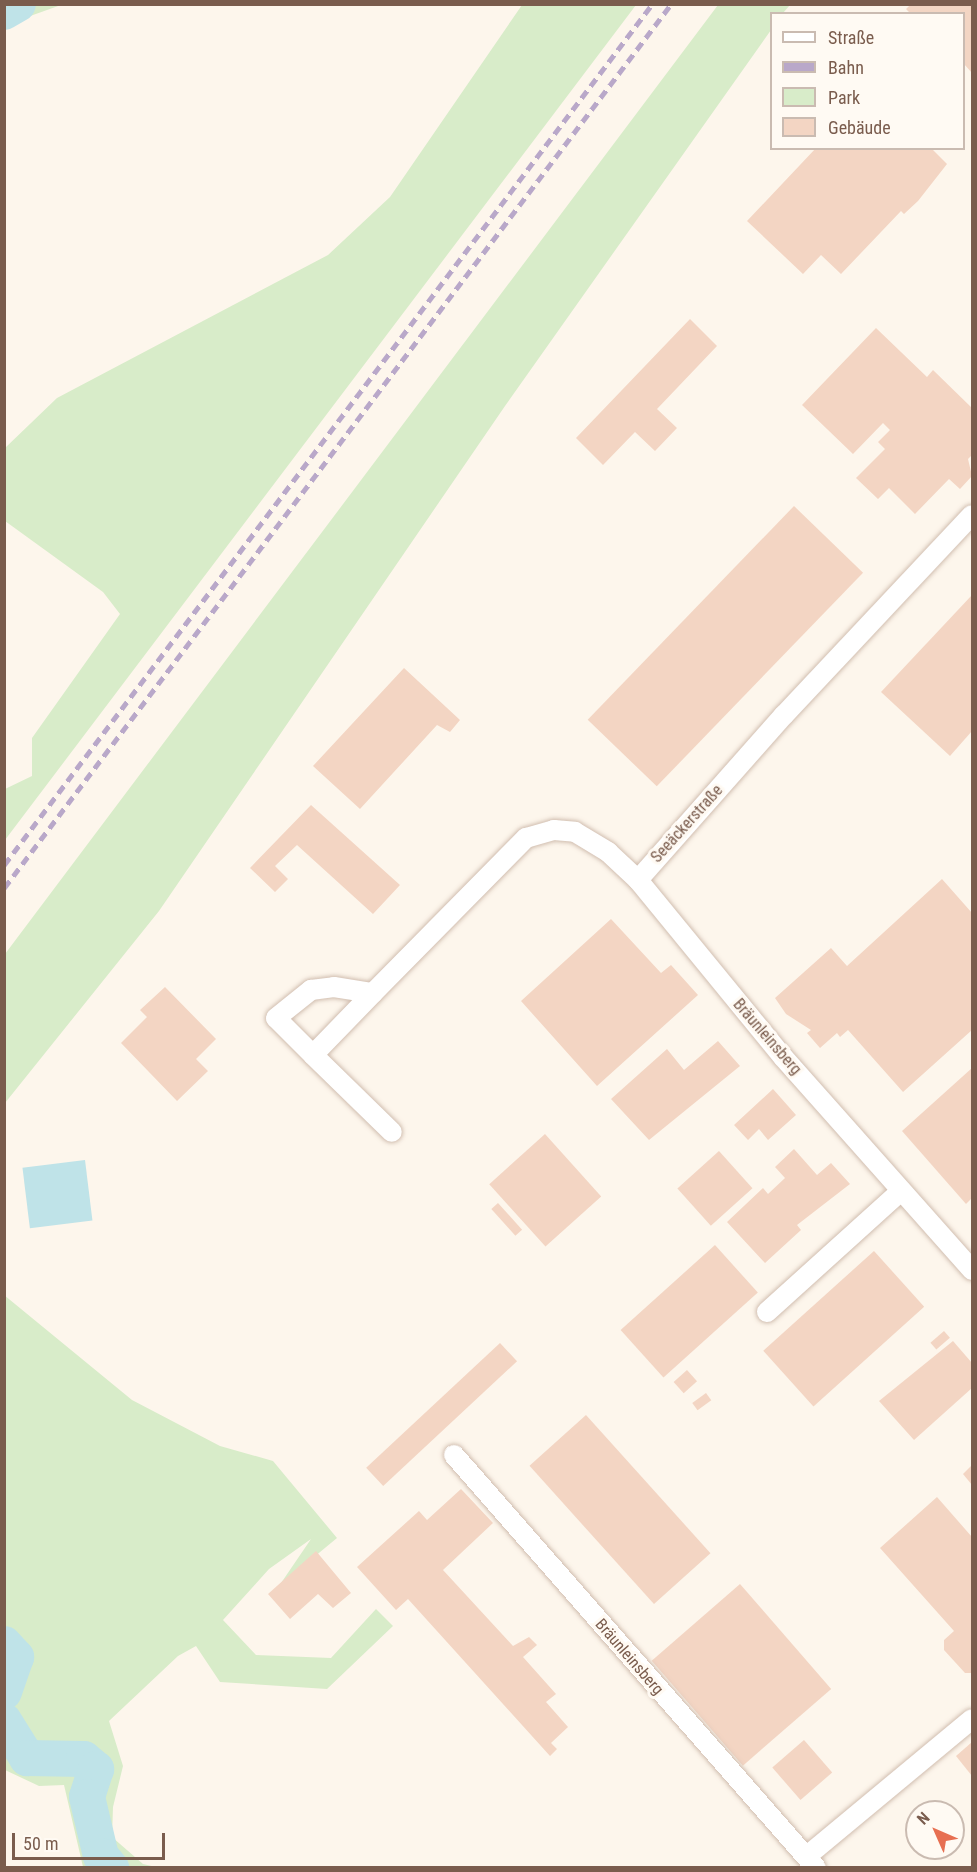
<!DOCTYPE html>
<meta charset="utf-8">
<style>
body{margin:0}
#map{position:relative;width:977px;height:1872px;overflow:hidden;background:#fdf6ec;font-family:"Roboto Condensed",sans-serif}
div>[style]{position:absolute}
.green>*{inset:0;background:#d8ecc9}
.water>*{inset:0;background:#bfe3e8;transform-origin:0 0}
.river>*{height:36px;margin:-18px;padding:0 18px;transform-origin:18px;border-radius:18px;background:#bfe3e8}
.building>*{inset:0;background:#f3d5c3;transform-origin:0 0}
.roads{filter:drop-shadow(0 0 2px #d1beb0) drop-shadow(0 0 2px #d1beb0)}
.street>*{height:20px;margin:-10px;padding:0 10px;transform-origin:10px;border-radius:10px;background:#fff}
.rail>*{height:4.5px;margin-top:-2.25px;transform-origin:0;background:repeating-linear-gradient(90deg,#b9a8c9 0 9px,transparent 0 15px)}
span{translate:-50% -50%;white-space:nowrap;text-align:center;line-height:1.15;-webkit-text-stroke:6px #fffaf3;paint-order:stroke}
.street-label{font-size:16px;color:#7a5c4d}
.frame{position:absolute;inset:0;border:6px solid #7a5c4d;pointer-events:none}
.legend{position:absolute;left:770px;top:12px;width:195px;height:138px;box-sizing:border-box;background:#fffaf3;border:2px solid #cabbb1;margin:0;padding:8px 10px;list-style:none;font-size:18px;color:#7a5c4d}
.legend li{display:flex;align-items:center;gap:12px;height:30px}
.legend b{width:30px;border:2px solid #cabbb1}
.north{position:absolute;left:905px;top:1800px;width:60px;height:60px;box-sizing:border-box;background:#fffaf3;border:2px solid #cabbb1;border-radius:50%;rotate:315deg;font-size:16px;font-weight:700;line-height:24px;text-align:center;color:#7a5c4d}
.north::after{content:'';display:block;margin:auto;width:21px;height:27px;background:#e76f51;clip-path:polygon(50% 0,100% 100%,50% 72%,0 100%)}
.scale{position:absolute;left:12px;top:1833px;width:153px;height:27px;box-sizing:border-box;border:3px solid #7a5c4d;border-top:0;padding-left:8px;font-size:18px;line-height:21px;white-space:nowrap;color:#7a5c4d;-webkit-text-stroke:4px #fffaf3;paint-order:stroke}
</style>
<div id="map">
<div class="green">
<i style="clip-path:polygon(5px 4px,61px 4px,61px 5px,5px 25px)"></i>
<i style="clip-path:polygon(522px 5px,636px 5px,5px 840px,5px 789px,32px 776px,32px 738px,120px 614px,103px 592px,5px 521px,5px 448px,57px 398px,328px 255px,390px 197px)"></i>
<i style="clip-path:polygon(718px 5px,790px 5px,783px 13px,772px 14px,771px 30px,505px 406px,159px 911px,5px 1103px,5px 954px)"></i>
<i style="clip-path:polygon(4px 1295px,132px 1400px,220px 1446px,273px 1461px,337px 1538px,279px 1586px,311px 1539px,269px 1569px,223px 1620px,256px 1655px,331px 1658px,376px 1609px,393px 1626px,327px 1689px,220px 1682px,196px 1646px,178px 1656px,109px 1721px,123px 1766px,113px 1807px,112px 1837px,143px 1864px,156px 1867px,83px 1867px,64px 1785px,39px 1786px,5px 1770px)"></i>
</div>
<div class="water">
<i style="left:85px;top:1160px;width:61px;height:63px;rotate:83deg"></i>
</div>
<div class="river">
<i style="left:4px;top:12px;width:16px;rotate:-30deg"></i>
<i style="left:4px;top:1644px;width:18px;rotate:47deg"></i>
<i style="left:16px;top:1657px;width:37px;rotate:109deg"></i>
<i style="left:4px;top:1721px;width:44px;rotate:58.1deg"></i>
<i style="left:27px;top:1758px;width:57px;rotate:1deg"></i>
<i style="left:84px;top:1759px;width:16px;rotate:40deg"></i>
<i style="left:96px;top:1769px;width:29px;rotate:108deg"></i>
<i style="left:87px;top:1797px;width:61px;rotate:76.7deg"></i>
<i style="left:101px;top:1856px;width:16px;rotate:50deg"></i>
</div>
<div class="building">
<i style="clip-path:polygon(911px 4px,972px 4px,972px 73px,964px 64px,964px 14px,911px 14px,906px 9px)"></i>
<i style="clip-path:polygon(816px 148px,931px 148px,947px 164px,918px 201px,904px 214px,901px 211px,841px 274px,821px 255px,803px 274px,747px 221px)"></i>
<i style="clip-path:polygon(690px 319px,717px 346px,657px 409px,677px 428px,655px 451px,635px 432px,603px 465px,576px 438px)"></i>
<i style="clip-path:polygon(876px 328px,927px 377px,933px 370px,972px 408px,972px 455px,968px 459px,972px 476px,960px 489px,949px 479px,915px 514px,889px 488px,878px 499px,856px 478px,885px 449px,878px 442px,890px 430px,883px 423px,853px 454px,802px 405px)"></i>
<i style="left:794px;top:506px;width:96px;height:297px;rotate:44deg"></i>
<i style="clip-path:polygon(972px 595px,972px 731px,950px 756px,881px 692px)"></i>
<i style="clip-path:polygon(404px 668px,460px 720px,450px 732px,437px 725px,360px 809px,313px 766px)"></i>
<i style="clip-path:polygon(311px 805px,400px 885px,373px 914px,297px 845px,275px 866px,288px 879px,275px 892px,250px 868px)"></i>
<i style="clip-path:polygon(942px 879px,972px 913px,972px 1030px,903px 1092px,848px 1030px,840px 1037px,837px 1033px,820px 1048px,807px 1033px,811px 1030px,786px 1014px,775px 998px,831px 948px,847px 966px)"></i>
<i style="clip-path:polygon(611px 919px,661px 973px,671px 965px,698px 995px,597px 1086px,521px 1001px)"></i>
<i style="clip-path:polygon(165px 987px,216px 1039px,196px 1059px,208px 1071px,177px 1101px,121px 1043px,147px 1017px,140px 1010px)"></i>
<i style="clip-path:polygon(718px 1041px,740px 1066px,649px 1140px,611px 1099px,667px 1049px,684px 1070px)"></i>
<i style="clip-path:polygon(972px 1068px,972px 1198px,966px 1204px,902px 1131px)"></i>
<i style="clip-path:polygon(773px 1089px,796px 1115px,768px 1140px,759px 1129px,748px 1140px,734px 1125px)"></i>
<i style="left:545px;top:1134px;width:84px;height:75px;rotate:48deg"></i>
<i style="clip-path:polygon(794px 1149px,817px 1175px,831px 1163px,850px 1184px,797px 1225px,801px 1230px,765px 1263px,727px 1222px,763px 1188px,768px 1194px,785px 1178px,775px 1167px)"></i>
<i style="left:719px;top:1151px;width:50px;height:56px;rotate:48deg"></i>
<i style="left:498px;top:1203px;width:36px;height:9px;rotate:48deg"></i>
<i style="left:715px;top:1245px;width:64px;height:127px;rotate:48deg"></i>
<i style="left:874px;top:1251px;width:75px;height:149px;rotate:48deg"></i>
<i style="left:944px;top:1331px;width:9px;height:18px;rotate:49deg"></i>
<i style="clip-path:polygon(953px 1341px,972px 1363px,972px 1388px,914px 1440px,879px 1401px)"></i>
<i style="left:500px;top:1343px;width:25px;height:183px;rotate:47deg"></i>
<i style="left:687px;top:1370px;width:15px;height:18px;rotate:48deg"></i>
<i style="left:706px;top:1393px;width:9px;height:17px;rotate:54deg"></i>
<i style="left:586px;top:1415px;width:186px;height:76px;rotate:48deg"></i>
<i style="clip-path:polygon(972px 1465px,972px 1485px,963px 1474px)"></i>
<i style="clip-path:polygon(461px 1489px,493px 1523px,443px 1570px,513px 1646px,529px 1637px,537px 1645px,523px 1657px,556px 1694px,546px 1702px,568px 1727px,551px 1743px,557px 1749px,550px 1756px,408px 1599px,396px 1610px,357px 1567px,419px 1511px,427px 1520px)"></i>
<i style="clip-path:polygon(937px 1497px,972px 1537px,972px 1673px,965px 1673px,944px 1650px,944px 1640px,954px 1631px,880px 1548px)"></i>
<i style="clip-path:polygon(316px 1551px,351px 1593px,333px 1608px,318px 1594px,290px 1619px,268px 1594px)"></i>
<i style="left:740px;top:1584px;width:139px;height:117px;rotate:49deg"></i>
<i style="left:804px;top:1740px;width:43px;height:42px;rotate:49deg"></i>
<i style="clip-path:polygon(972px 1742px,972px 1776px,956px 1756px)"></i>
</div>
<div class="roads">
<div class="street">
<i style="left:638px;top:880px;width:220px;rotate:-48.5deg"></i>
<i style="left:784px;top:715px;width:274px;rotate:-46.8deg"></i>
<i style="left:334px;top:987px;width:39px;rotate:9deg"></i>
<i style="left:373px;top:993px;width:86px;rotate:134.1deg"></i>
<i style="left:313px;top:1055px;width:52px;rotate:-135deg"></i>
<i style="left:276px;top:1018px;width:45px;rotate:-38.7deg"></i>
<i style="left:311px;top:990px;width:23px;rotate:-7deg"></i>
<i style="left:373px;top:993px;width:218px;rotate:-45.4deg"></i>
<i style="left:526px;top:838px;width:29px;rotate:-16deg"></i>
<i style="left:554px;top:830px;width:21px;rotate:5deg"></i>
<i style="left:575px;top:832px;width:39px;rotate:31deg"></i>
<i style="left:608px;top:852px;width:41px;rotate:43deg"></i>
<i style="left:638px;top:880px;width:229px;rotate:50.7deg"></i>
<i style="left:783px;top:1057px;width:285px;rotate:48.4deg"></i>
<i style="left:313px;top:1055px;width:110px;rotate:44.3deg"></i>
<i style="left:767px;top:1312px;width:181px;rotate:-42.1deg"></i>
<i style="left:454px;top:1455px;width:549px;rotate:48.77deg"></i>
<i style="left:807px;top:1856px;width:214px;rotate:-39.7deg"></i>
</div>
</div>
<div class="rail">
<i style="left:4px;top:865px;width:1078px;rotate:-53.03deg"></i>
<i style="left:4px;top:888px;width:1107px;rotate:-52.96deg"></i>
</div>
<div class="street-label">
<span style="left:687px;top:824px;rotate:-48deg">Seeäckerstraße</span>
<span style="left:767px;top:1037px;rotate:49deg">Bräunleinsberg</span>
<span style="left:629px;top:1657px;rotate:49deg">Bräunleinsberg</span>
</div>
<div class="frame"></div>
<ul class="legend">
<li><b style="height:8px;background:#fff"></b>Straße</li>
<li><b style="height:8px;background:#b9a8c9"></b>Bahn</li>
<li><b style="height:16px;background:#d8ecc9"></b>Park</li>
<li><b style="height:16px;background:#f3d5c3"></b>Gebäude</li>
</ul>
<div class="north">N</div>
<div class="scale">50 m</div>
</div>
